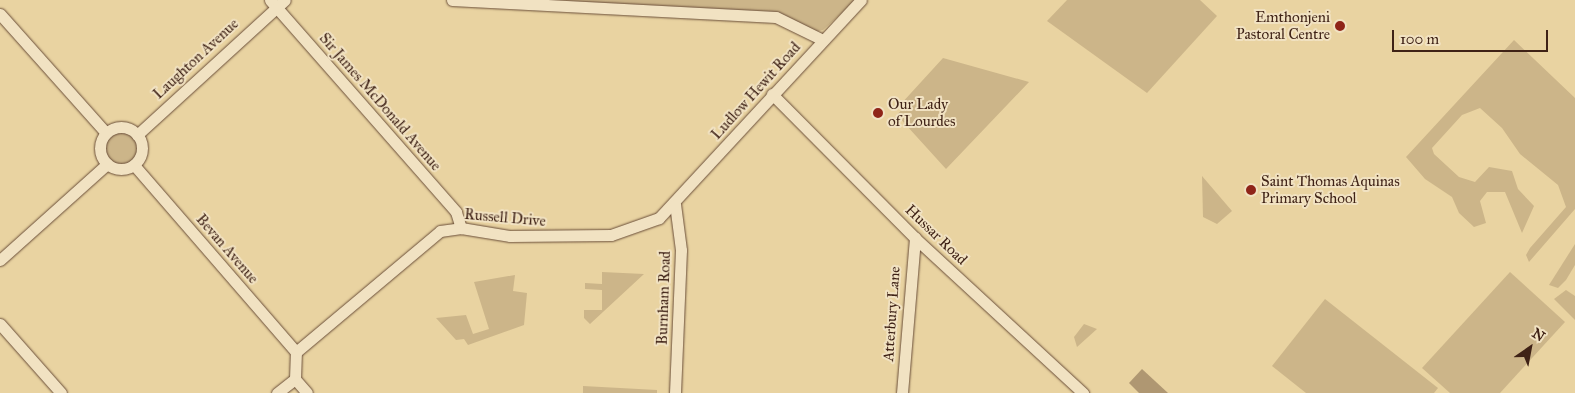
<!DOCTYPE html>
<style>
body{margin:0}
#map{position:relative;width:1575px;height:393px;overflow:hidden;background:#e9d3a1;font-family:"IM FELL Great Primer",serif}
div>[style]{position:absolute}
.green>*{inset:0;background:#ccb589}
.round{border-radius:50%}
.water>*{inset:0;background:#af9772}
.roads{filter:drop-shadow(0 0 1px #6a4e39) drop-shadow(0 0 1px #6a4e39)}
.minor>*{height:11px;margin:-5.5px;padding:0 5.5px;transform-origin:5.5px;border-radius:5.5px;background:#f1e2c2}
.minor>.ring{margin:-5.5px;padding:0;box-sizing:content-box;background:none;border:11px solid #f1e2c2;border-radius:50%}
.dots>*{width:14px;height:14px;translate:-50% -50%;box-sizing:border-box;border:2px solid #f1e2c2;border-radius:50%}
span{translate:-50% -50%;white-space:nowrap;text-align:center;line-height:1.15;-webkit-text-stroke:4px #f1e2c2;paint-order:stroke}
.poi-label{font-size:15px;color:#3f2216}
.right{translate:-100% -50%;text-align:right}
.left{translate:0 -50%;text-align:left}
.street-label{font-size:15px;color:#3f2216}
.north{position:absolute;left:1505px;top:323px;width:50px;height:50px;-webkit-text-stroke:4px #f1e2c2;paint-order:stroke;rotate:33deg;font-size:14px;font-weight:700;line-height:20px;text-align:center;color:#3f2216}
.north::after{content:'';display:block;margin:auto;width:18px;height:22px;background:#3f2216;clip-path:polygon(50% 0,100% 100%,50% 72%,0 100%)}
.scale{position:absolute;left:1392px;top:30px;width:156px;height:22px;box-sizing:border-box;border:2px solid #3f2216;border-top:0;padding-left:6px;font-size:15px;line-height:18px;white-space:nowrap;color:#3f2216;-webkit-text-stroke:4px #f1e2c2;paint-order:stroke}
</style>
<div id="map">
<div class="green">
<i style="clip-path:polygon(507px 0,856px 0,823px 30px,814px 32px,778px 14px)"></i>
<i style="clip-path:polygon(1067px 0,1200px 0,1217px 16px,1147px 93px,1047px 21px)"></i>
<i style="clip-path:polygon(1514px 40px,1575px 98px,1575px 209px,1529px 262px,1526px 255px,1530px 248px,1566px 207px,1558px 185px,1520px 154px,1502px 128px,1480px 108px,1462px 115px,1432px 148px,1434px 154px,1459px 177px,1475px 182px,1489px 167px,1512px 171px,1518px 189px,1534px 206px,1522px 233px,1505px 192px,1487px 192px,1480px 201px,1486px 223px,1474px 227px,1459px 213px,1452px 197px,1425px 179px,1406px 157px)"></i>
<i style="clip-path:polygon(943px 58px,1029px 82px,946px 169px,897px 115px,903px 108px,900px 105px)"></i>
<i class="round" style="left:100px;top:127px;width:42px;height:42px"></i>
<i style="clip-path:polygon(1202px 176px,1232px 211px,1217px 224px,1203px 217px)"></i>
<i style="clip-path:polygon(1575px 244px,1575px 265px,1566px 280px,1558px 288px,1549px 285px)"></i>
<i style="clip-path:polygon(602px 272px,644px 274px,590px 324px,584px 318px,584px 310px,602px 310px,602px 290px,585px 289px,585px 283px,602px 284px)"></i>
<i style="clip-path:polygon(1510px 272px,1565px 322px,1500px 393px,1450px 393px,1422px 368px)"></i>
<i style="clip-path:polygon(515px 275px,513px 291px,527px 293px,524px 325px,468px 345px,464px 339px,456px 340px,436px 318px,466px 315px,473px 334px,489px 329px,474px 282px)"></i>
<i style="clip-path:polygon(1566px 290px,1575px 296px,1575px 320px,1554px 299px)"></i>
<i style="clip-path:polygon(1325px 299px,1438px 388px,1434px 393px,1306px 393px,1272px 366px)"></i>
<i style="clip-path:polygon(1084px 324px,1097px 329px,1077px 347px,1074px 337px)"></i>
<i style="clip-path:polygon(583px 386px,657px 390px,657px 393px,583px 393px)"></i>
</div>
<div class="water">
<i style="clip-path:polygon(1142px 369px,1168px 393px,1139px 393px,1129px 383px)"></i>
</div>
<div class="roads">
<div class="minor">
<i style="left:270px;top:0;width:282px;rotate:48.7deg"></i>
<i style="left:456px;top:212px;width:17px;rotate:73deg"></i>
<i style="left:452px;top:0;width:324px;rotate:3deg"></i>
<i style="left:776px;top:17px;width:52px;rotate:26.1deg"></i>
<i style="left:0;top:14px;width:159px;rotate:48.3deg"></i>
<i style="left:772px;top:94px;width:203px;rotate:45.2deg"></i>
<i style="left:915px;top:238px;width:229px;rotate:42.7deg"></i>
<i class="ring" style="left:100px;top:127px;width:31px;height:31px"></i>
<i style="left:137px;top:135px;width:200px;rotate:-42.4deg"></i>
<i style="left:134px;top:165px;width:247px;rotate:49.1deg"></i>
<i style="left:0;top:260px;width:144px;rotate:-41.9deg"></i>
<i style="left:0;top:324px;width:92px;rotate:48.5deg"></i>
<i style="left:295px;top:379px;width:18px;rotate:49deg"></i>
<i style="left:277px;top:393px;width:23px;rotate:-38deg"></i>
<i style="left:295px;top:379px;width:27px;rotate:-88deg"></i>
<i style="left:296px;top:352px;width:188px;rotate:-40deg"></i>
<i style="left:440px;top:231px;width:21px;rotate:-8deg"></i>
<i style="left:461px;top:228px;width:50px;rotate:9.3deg"></i>
<i style="left:510px;top:236px;width:101px;rotate:-0.6deg"></i>
<i style="left:611px;top:235px;width:51px;rotate:-19.5deg"></i>
<i style="left:659px;top:218px;width:297px;rotate:-47.2deg"></i>
<i style="left:675px;top:393px;width:143px;rotate:-87.6deg"></i>
<i style="left:681px;top:250px;width:46px;rotate:-97.4deg"></i>
<i style="left:902px;top:393px;width:156px;rotate:-85.2deg"></i>
</div>
</div>
<div class="dots">
<i style="left:1340px;top:26px;background:#8f2418"></i>
<i style="left:878px;top:113px;background:#8f2418"></i>
<i style="left:1251px;top:190px;background:#8f2418"></i>
</div>
<div class="poi-label">
<span class="right" style="left:1330px;top:26px">Emthonjeni<br>Pastoral Centre</span>
<span class="left" style="left:888px;top:113px">Our Lady<br>of Lourdes</span>
<span class="left" style="left:1261px;top:190px">Saint Thomas Aquinas<br>Primary School</span>
</div>
<div class="street-label">
<span style="left:196px;top:59px;rotate:-43deg">Laughton Avenue</span>
<span style="left:756px;top:91px;rotate:-48deg">Ludlow Hewit Road</span>
<span style="left:380px;top:102px;rotate:49deg">Sir James McDonald Avenue</span>
<span style="left:505px;top:218px;rotate:5deg">Russell Drive</span>
<span style="left:936px;top:235px;rotate:44deg">Hussar Road</span>
<span style="left:227px;top:249px;rotate:49deg">Bevan Avenue</span>
<span style="left:664px;top:298px;rotate:-88deg">Burnham Road</span>
<span style="left:892px;top:314px;rotate:-86deg">Atterbury Lane</span>
</div>
<div class="north">N</div>
<div class="scale">100 m</div>
</div>
